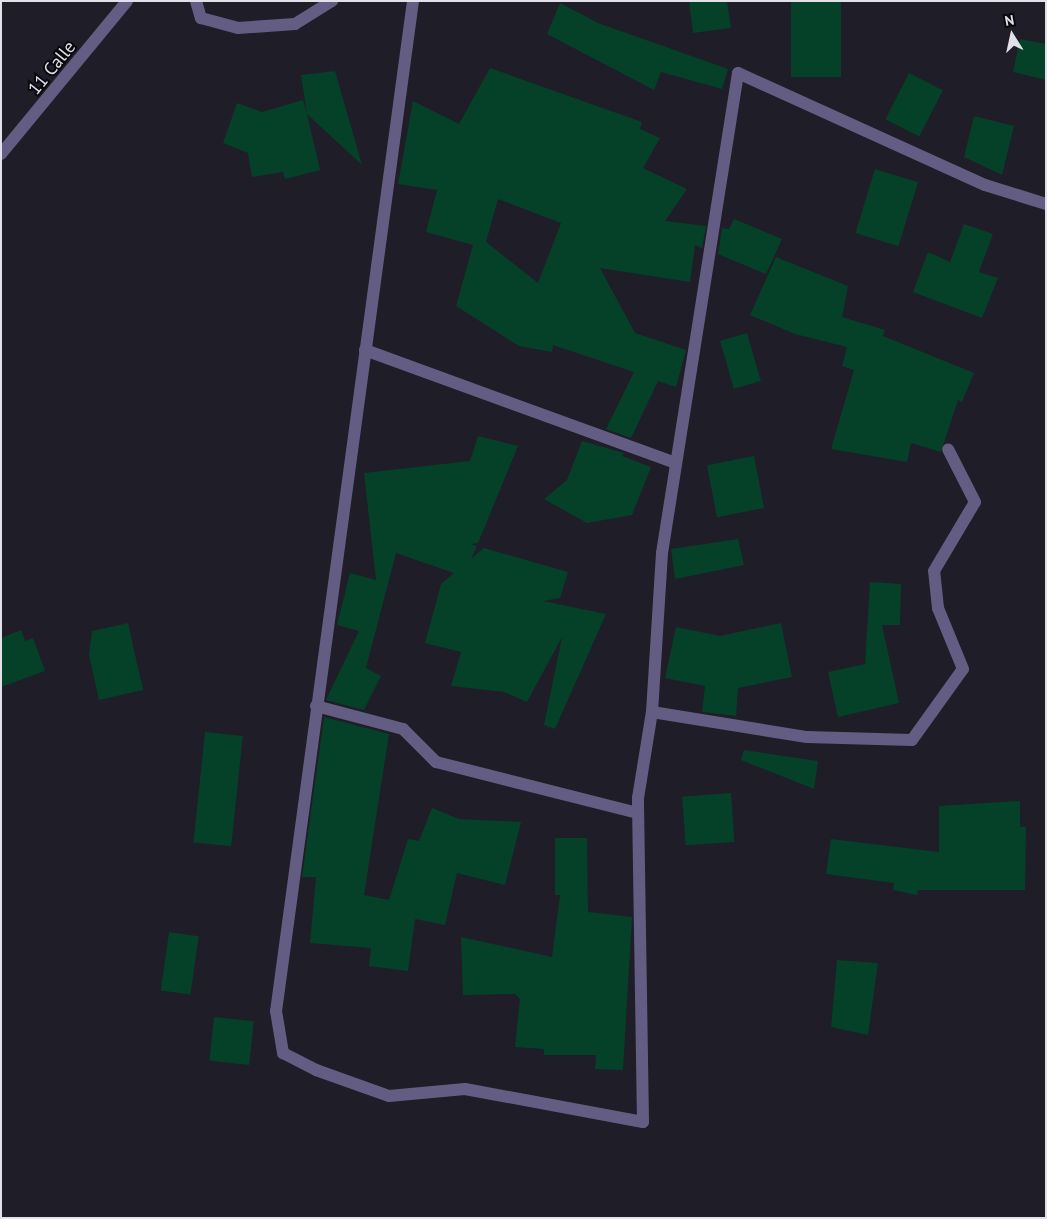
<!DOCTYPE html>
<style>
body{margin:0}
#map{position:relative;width:1047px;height:1219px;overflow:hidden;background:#1f1d28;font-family:"PT Sans",sans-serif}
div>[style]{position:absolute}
.building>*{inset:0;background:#044128;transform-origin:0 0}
.minor>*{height:12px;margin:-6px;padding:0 6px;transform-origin:6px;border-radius:6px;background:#645d83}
.tertiary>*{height:12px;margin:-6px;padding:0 6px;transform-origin:6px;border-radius:6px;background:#645d83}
span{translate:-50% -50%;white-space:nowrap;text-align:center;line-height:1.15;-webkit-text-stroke:4px #09080d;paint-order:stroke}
.street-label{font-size:18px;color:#e2e1e9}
.frame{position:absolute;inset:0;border:2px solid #e2e1e9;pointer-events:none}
.north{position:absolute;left:987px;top:10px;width:50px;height:50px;-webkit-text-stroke:4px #09080d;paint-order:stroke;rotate:350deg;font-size:14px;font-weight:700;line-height:20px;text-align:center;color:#e2e1e9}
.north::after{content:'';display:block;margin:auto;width:18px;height:22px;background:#e2e1e9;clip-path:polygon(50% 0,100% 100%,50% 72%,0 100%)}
</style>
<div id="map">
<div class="building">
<i style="clip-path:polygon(689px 1px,727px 1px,731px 28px,693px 33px)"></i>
<i style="left:791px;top:1px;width:50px;height:76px"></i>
<i style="clip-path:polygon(560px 3px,598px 23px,728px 69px,722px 89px,661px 72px,654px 90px,547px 34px)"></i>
<i style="clip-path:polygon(1020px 39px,1046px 44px,1046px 80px,1013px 72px)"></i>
<i style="clip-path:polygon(evenodd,490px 68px,642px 122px,640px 129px,660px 138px,643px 168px,687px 189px,665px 221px,706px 226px,702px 248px,695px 245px,690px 282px,600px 268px,635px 333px,686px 350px,676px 387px,658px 381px,631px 438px,606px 429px,634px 372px,553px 345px,552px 352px,519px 346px,456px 306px,473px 245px,426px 232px,437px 190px,398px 184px,413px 101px,459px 124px,490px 68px,498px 199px,561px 223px,538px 283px,486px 242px,498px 199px)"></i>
<i style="clip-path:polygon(335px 71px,362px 165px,307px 114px,320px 170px,285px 179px,283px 172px,252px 177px,248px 153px,223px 143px,237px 103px,262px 112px,303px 100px,307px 114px,301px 75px)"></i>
<i style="left:909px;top:73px;width:38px;height:52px;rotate:27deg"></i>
<i style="clip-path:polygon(974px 116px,1014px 126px,1002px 175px,964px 157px)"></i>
<i style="left:875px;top:169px;width:45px;height:67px;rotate:17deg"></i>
<i style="clip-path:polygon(734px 219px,782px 239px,766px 274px,718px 254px,722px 228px,729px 229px)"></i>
<i style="clip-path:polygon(964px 224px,993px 234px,979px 272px,998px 278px,982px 318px,913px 292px,928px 252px,950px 262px)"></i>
<i style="clip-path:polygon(776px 257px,848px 286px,842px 317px,885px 330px,883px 336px,974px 373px,962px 402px,958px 400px,941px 452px,911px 443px,907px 462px,831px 449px,854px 370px,842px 366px,847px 347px,795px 334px,750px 315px)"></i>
<i style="left:747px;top:333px;width:50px;height:28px;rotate:74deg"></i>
<i style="clip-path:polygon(478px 436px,518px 446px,478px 543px,470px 544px,477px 546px,471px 559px,484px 548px,568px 572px,560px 598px,543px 601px,606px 614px,555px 729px,544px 725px,562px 637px,527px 702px,504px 692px,451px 686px,461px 652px,425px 643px,441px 584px,454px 573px,396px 553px,366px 668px,381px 676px,364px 710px,326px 700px,359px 631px,337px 625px,350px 573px,376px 580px,364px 473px,470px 461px)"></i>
<i style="clip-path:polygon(582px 441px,624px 453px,622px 456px,651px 467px,632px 515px,587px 523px,544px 499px,567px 480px)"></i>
<i style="left:754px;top:456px;width:53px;height:48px;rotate:79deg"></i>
<i style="clip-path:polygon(738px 539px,744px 565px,675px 579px,671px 549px)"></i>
<i style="clip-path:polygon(870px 582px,901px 584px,900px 625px,882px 625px,899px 703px,838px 717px,828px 672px,865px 664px)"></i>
<i style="clip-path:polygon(128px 623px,143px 690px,99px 700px,89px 655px,92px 631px)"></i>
<i style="clip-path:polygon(781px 623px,792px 677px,738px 688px,736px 716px,702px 712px,705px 686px,665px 678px,676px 627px,720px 636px)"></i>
<i style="clip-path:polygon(21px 630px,25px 641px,33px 638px,45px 671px,1px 687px,1px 638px)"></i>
<i style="clip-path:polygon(324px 717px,389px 734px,364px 895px,389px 900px,408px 839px,419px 841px,432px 808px,459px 819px,521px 822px,505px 885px,457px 873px,445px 925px,415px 919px,408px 971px,369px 966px,371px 948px,310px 943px,316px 877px,302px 877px)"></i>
<i style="left:205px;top:732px;width:38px;height:111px;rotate:6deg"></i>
<i style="clip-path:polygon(744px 750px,818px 761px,814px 789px,741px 760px)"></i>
<i style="left:731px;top:793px;width:49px;height:49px;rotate:86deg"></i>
<i style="clip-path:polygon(1020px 801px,1020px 827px,1026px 827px,1025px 890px,918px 890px,917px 895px,893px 890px,894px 883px,826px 874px,831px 839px,939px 852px,939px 806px)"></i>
<i style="clip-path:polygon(555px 838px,587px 838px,588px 912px,632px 917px,623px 1070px,595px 1069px,596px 1055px,544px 1055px,544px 1049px,515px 1047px,520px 999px,515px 994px,463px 995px,461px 937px,552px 957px,560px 895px,555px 895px)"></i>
<i style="left:169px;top:932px;width:30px;height:59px;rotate:8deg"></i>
<i style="clip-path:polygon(837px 960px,878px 963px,868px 1035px,831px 1027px)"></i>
<i style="left:214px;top:1017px;width:40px;height:44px;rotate:6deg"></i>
</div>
<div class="minor">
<i style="left:196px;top:1px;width:18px;rotate:74deg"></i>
<i style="left:201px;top:18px;width:38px;rotate:15deg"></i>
<i style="left:238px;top:28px;width:57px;rotate:-4deg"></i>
<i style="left:295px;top:24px;width:44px;rotate:-31.9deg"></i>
<i style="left:413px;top:1px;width:1019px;rotate:97.72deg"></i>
<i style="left:276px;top:1011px;width:43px;rotate:80.5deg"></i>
<i style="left:283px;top:1053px;width:37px;rotate:27deg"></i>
<i style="left:316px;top:1070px;width:77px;rotate:19.6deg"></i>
<i style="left:389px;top:1096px;width:76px;rotate:-5.3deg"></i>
<i style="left:465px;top:1089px;width:181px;rotate:10.5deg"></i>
<i style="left:643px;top:1122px;width:324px;rotate:-90.9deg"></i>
<i style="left:638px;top:798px;width:87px;rotate:-80.8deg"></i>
<i style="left:652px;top:712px;width:159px;rotate:-86.4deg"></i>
<i style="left:662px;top:553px;width:486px;rotate:-81deg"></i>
<i style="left:738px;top:73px;width:271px;rotate:24.4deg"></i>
<i style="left:985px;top:185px;width:64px;rotate:17.3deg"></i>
<i style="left:365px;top:350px;width:331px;rotate:20deg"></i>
<i style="left:316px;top:706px;width:90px;rotate:14.8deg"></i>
<i style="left:403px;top:729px;width:47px;rotate:45deg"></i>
<i style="left:436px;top:762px;width:208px;rotate:14.2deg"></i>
<i style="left:652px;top:712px;width:157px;rotate:9.2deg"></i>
<i style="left:807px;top:737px;width:105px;rotate:1.6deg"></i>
<i style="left:912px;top:740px;width:87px;rotate:-54.3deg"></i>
<i style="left:963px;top:669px;width:66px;rotate:-112.3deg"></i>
<i style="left:938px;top:608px;width:37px;rotate:-96deg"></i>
<i style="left:934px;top:571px;width:80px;rotate:-59.3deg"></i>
<i style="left:975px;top:502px;width:59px;rotate:-117deg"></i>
</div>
<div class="tertiary">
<i style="left:1px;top:154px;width:198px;rotate:-50.5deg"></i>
</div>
<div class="street-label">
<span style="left:52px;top:68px;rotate:-51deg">11 Calle</span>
</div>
<div class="frame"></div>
<div class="north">N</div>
</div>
